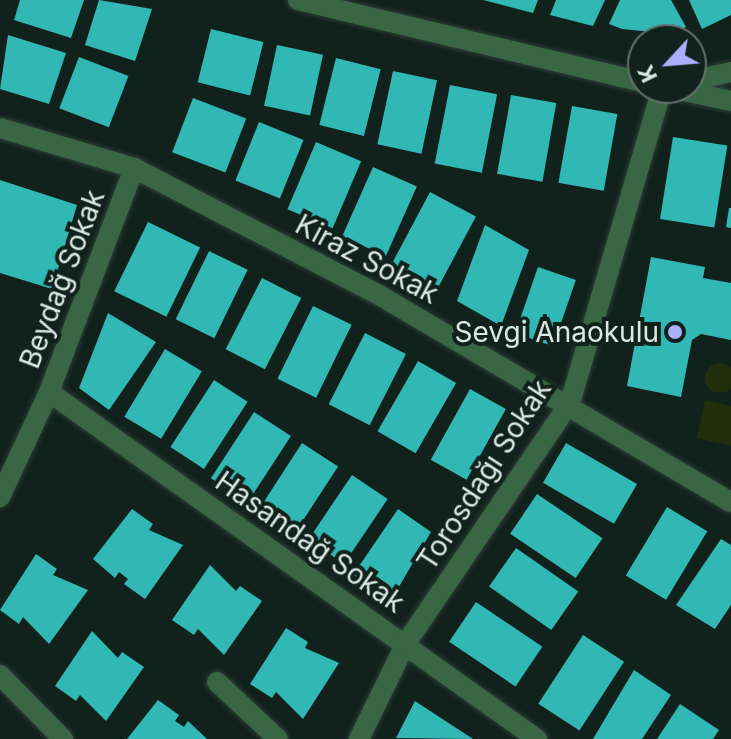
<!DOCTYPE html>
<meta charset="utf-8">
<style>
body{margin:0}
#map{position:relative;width:731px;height:739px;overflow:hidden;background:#11221c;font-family:Inter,sans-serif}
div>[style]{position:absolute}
.green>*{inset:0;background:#212e0b}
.round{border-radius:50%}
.building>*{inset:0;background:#31b8b5;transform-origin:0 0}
.roads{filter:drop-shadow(0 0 2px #2d3d38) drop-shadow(0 0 2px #2d3d38)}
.minor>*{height:20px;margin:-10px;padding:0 10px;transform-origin:10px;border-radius:10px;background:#3a6743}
.dots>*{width:22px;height:22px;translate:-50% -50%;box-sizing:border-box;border:4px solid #11221c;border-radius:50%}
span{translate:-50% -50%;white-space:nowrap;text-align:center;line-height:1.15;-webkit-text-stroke:8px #11221c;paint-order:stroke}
.street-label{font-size:28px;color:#dce6e2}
.poi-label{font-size:28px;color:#dce6e2}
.right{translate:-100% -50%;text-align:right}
.north{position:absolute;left:627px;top:24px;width:80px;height:80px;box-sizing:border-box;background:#11221c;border:2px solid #62706b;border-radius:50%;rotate:244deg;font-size:22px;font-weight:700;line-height:32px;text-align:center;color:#dce6e2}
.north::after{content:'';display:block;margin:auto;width:28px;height:36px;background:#aab0fb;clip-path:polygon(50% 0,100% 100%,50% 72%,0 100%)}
</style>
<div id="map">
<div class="green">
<i class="round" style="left:705px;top:363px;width:30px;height:30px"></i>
<i style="clip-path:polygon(705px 400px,731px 406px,731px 446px,697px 438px)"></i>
</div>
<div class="building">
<i style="clip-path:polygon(20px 0,84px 0,71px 38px,14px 20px)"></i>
<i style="clip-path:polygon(99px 0,152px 9px,135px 61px,85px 45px)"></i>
<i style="clip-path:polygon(483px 0,538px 0,533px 13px)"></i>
<i style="clip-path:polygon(556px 0,605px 0,593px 26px,550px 15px)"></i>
<i style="clip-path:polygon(620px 0,671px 0,686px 27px,673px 34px,622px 29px,609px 24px)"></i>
<i style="clip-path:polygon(689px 0,731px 0,731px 15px,702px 29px)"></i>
<i style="left:211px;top:29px;width:54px;height:55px;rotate:14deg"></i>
<i style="clip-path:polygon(8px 35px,66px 53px,49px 104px,0 89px)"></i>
<i style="left:277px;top:45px;width:47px;height:62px;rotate:12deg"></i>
<i style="left:79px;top:57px;width:53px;height:55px;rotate:21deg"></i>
<i style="left:336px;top:58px;width:46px;height:69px;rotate:14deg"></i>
<i style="left:393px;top:71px;width:45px;height:75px;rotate:12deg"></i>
<i style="left:450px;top:85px;width:48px;height:80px;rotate:11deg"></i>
<i style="left:511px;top:95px;width:46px;height:80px;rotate:10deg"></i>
<i style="left:193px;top:98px;width:57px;height:58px;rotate:21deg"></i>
<i style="left:572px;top:106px;width:46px;height:78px;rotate:10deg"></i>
<i style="left:259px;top:122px;width:48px;height:63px;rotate:22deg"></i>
<i style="left:673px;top:137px;width:55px;height:83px;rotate:9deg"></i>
<i style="left:316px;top:142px;width:49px;height:73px;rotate:23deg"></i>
<i style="left:373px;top:167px;width:48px;height:76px;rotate:24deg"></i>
<i style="clip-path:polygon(0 180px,77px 205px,52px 289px,0 273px)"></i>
<i style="left:430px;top:192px;width:52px;height:82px;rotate:28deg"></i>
<i style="clip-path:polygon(729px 208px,731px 208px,731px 228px,726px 227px)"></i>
<i style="left:148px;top:222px;width:58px;height:77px;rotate:26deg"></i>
<i style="clip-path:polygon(485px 225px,529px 250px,501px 326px,457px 301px)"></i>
<i style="left:209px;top:251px;width:43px;height:76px;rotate:26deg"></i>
<i style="clip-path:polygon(651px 257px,705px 267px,703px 278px,731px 283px,731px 340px,701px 334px,692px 340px,681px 397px,627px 386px)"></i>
<i style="left:538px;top:267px;width:40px;height:70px;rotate:19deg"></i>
<i style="left:262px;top:278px;width:44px;height:80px;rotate:27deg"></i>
<i style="left:313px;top:306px;width:43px;height:81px;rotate:26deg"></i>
<i style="clip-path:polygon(108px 313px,156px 342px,109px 410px,79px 388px)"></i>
<i style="left:365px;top:333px;width:46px;height:80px;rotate:27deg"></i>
<i style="left:165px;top:349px;width:43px;height:79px;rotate:31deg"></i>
<i style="left:418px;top:361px;width:44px;height:81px;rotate:30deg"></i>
<i style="left:214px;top:380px;width:40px;height:80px;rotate:33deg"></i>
<i style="left:470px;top:389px;width:41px;height:81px;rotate:29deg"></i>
<i style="left:254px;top:412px;width:44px;height:79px;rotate:33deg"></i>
<i style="left:302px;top:443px;width:43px;height:78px;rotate:33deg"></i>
<i style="left:566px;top:443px;width:82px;height:46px;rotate:30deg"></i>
<i style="left:352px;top:475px;width:43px;height:78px;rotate:34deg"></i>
<i style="left:537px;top:494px;width:79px;height:48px;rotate:34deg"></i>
<i style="left:667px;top:507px;width:47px;height:80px;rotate:31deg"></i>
<i style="clip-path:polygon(132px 509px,153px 524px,149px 530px,183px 545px,145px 599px,124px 584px,128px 579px,119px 572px,115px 578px,93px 559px)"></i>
<i style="clip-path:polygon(398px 509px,431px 532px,390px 602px,353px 575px)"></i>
<i style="clip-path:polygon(721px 539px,731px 545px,731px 605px,715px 629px,676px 605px)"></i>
<i style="left:516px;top:548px;width:76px;height:47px;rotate:35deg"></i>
<i style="clip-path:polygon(36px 554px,57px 569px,53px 575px,88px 590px,49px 644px,23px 617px,19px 624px,0 610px)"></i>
<i style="clip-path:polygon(210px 565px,236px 591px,240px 586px,262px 601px,224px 655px,198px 629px,194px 635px,172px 620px)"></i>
<i style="left:476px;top:602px;width:80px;height:48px;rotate:34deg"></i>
<i style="clip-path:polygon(286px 628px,308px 642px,305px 648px,339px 663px,303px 719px,276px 692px,272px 698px,250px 684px)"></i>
<i style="clip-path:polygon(92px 631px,118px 658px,122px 652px,144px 667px,106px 721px,80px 695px,76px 701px,55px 686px)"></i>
<i style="left:583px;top:635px;width:49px;height:82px;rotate:33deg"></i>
<i style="clip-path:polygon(634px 670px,671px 695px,642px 739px,593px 739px)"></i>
<i style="clip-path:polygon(158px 700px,179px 715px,175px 721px,184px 727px,188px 721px,207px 739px,127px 739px)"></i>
<i style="clip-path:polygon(415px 701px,473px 739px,396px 738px)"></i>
<i style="clip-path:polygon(680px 704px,719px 730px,713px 739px,657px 739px)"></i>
</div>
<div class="roads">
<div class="minor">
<i style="left:298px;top:0;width:355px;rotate:13.4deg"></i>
<i style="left:691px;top:81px;width:41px;rotate:-12.7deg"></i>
<i style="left:670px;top:88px;width:62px;rotate:12deg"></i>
<i style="left:0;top:128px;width:140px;rotate:16.6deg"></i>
<i style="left:134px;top:168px;width:276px;rotate:27.4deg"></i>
<i style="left:379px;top:295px;width:408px;rotate:30.5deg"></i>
<i style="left:49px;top:392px;width:599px;rotate:35.42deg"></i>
<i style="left:0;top:497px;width:116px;rotate:-65deg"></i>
<i style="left:49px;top:392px;width:240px;rotate:-69.2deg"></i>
<i style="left:0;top:675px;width:90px;rotate:45.5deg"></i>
<i style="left:217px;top:682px;width:83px;rotate:43.1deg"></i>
<i style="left:359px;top:739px;width:107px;rotate:-63.9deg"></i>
<i style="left:406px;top:643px;width:291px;rotate:-55.7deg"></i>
<i style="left:570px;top:403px;width:328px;rotate:-73.7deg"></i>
</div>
</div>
<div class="dots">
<i style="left:675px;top:332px;background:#aab0fb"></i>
</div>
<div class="street-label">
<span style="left:367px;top:259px;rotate:28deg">Kiraz Sokak</span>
<span style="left:62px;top:279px;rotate:-69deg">Beydağ Sokak</span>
<span style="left:484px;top:475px;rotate:-57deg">Torosdağı Sokak</span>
<span style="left:310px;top:542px;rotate:35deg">Hasandağ Sokak</span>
</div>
<div class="poi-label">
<span class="right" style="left:659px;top:332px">Sevgi Anaokulu</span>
</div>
<div class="north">K</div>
</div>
